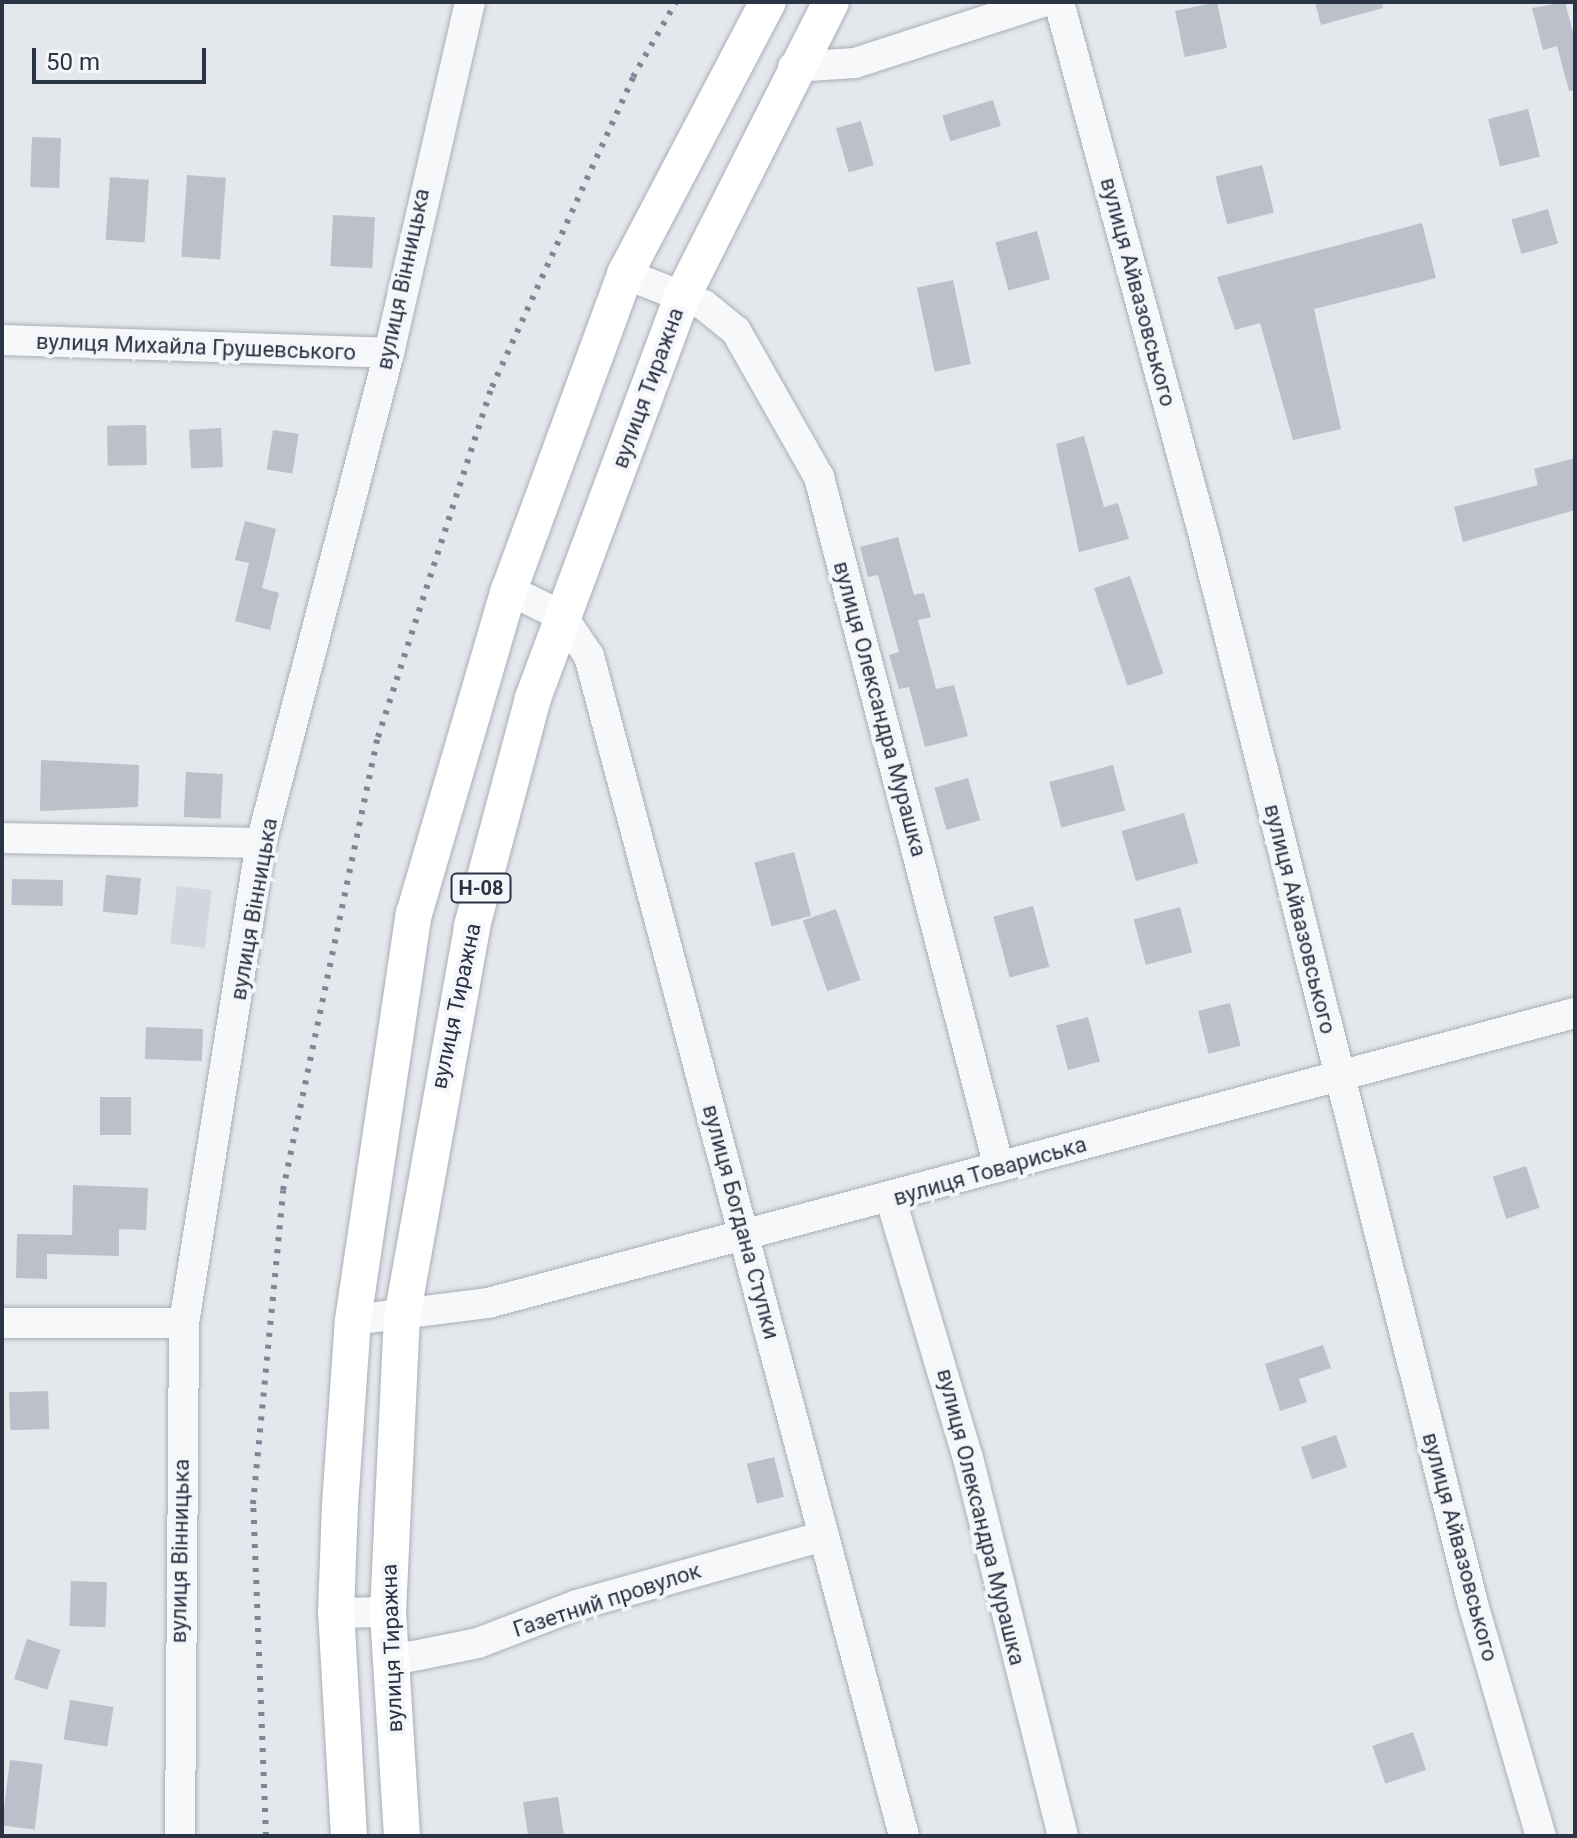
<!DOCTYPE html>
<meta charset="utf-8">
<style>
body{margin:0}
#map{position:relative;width:1577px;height:1838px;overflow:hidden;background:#e4e7ec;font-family:Roboto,sans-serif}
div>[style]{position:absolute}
.built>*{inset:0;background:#d2d6de;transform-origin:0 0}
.building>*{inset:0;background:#bbc0ca;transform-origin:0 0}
.roads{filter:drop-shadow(0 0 2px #a9aeb7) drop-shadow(0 0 2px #a9aeb7)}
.minor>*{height:30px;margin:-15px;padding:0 15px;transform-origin:15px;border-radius:15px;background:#f7f8fa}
.major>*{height:36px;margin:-18px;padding:0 18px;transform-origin:18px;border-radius:18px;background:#fff}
.rail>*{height:6px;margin-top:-3px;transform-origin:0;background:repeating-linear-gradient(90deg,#7d8696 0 4px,transparent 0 12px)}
span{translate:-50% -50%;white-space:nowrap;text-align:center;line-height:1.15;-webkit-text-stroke:8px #f4f6f9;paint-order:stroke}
.shield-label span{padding:2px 6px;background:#f4f6f9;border:2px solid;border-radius:6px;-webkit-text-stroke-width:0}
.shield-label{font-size:20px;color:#2b3445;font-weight:700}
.street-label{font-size:22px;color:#2b3445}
.frame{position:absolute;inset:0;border:4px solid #2b3445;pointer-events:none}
.scale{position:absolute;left:32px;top:48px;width:174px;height:36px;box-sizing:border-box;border:4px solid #2b3445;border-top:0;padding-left:10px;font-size:24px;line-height:28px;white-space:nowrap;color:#2b3445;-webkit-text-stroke:6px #f4f6f9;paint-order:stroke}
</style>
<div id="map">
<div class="built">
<i style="left:177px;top:886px;width:35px;height:58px;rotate:7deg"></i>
</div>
<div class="building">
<i style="left:1217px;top:2px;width:47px;height:43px;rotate:78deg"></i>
<i style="clip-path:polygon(1315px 2px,1382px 2px,1383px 8px,1321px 25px)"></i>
<i style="clip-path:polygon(1565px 2px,1575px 40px,1575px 90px,1569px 91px,1557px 46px,1543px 50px,1532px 8px)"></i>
<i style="left:993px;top:100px;width:27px;height:53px;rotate:73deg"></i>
<i style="left:1528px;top:109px;width:49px;height:41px;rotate:76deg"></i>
<i style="left:861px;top:121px;width:46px;height:26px;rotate:74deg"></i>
<i style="left:32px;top:137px;width:29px;height:50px;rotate:2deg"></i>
<i style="left:1262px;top:165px;width:49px;height:48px;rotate:76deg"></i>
<i style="left:187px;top:175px;width:39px;height:82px;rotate:4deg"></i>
<i style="left:110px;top:177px;width:39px;height:63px;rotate:4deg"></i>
<i style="left:1548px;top:209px;width:36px;height:38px;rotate:74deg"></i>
<i style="left:333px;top:215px;width:42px;height:51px;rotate:3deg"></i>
<i style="clip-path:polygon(1422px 223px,1436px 278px,1314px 309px,1341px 429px,1293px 440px,1260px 323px,1235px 330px,1217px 277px)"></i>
<i style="left:1037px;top:231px;width:50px;height:43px;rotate:75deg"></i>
<i style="left:953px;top:280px;width:86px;height:37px;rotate:78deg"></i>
<i style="left:146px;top:425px;width:40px;height:39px;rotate:89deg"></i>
<i style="left:221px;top:428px;width:39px;height:32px;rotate:87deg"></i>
<i style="left:273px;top:430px;width:26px;height:40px;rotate:9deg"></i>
<i style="clip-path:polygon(1084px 436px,1104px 507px,1118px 503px,1129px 539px,1079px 552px,1056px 444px)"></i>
<i style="clip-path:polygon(1575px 458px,1575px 510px,1463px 542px,1454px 507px,1538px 485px,1534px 469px)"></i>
<i style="clip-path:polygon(245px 521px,276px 529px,262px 588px,279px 593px,270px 630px,235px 621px,249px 563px,235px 560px)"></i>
<i style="clip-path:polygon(898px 537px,914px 595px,924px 593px,931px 617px,918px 620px,936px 689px,954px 685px,968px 736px,925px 747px,909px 687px,899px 689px,889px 655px,899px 652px,878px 575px,868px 577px,860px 547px)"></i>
<i style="left:1130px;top:576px;width:103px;height:38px;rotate:71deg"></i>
<i style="clip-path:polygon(41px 760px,139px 765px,138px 807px,40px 811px)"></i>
<i style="left:1113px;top:765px;width:47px;height:66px;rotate:75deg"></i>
<i style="left:186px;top:772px;width:37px;height:45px;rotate:3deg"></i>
<i style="left:968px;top:778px;width:44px;height:35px;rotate:74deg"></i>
<i style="left:1184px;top:813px;width:52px;height:65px;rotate:74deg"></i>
<i style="left:794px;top:852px;width:66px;height:41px;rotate:75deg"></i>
<i style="left:106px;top:875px;width:35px;height:37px;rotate:5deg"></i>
<i style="left:12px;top:879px;width:51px;height:26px;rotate:1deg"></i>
<i style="left:1033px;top:906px;width:63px;height:41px;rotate:75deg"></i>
<i style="left:1180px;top:907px;width:47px;height:48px;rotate:75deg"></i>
<i style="left:836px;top:909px;width:75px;height:35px;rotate:71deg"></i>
<i style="left:1230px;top:1003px;width:44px;height:33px;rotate:76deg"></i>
<i style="left:1088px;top:1017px;width:46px;height:33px;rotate:75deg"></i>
<i style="left:146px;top:1027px;width:57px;height:32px;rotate:2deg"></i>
<i style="left:100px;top:1097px;width:31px;height:38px"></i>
<i style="left:1526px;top:1166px;width:44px;height:35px;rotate:72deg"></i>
<i style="clip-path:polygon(73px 1185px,148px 1188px,146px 1230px,119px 1229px,119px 1256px,47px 1254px,47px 1279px,16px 1278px,17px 1234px,72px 1235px)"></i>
<i style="clip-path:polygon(1323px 1345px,1331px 1368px,1299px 1379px,1307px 1402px,1280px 1411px,1265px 1364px)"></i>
<i style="left:48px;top:1391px;width:38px;height:39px;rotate:88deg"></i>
<i style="left:1336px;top:1435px;width:34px;height:37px;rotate:71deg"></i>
<i style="left:774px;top:1457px;width:41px;height:28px;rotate:76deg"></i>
<i style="left:71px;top:1581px;width:36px;height:45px;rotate:2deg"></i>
<i style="left:27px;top:1639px;width:35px;height:42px;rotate:18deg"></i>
<i style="left:70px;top:1700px;width:44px;height:40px;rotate:9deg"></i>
<i style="left:1413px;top:1732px;width:40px;height:43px;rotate:71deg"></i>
<i style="left:10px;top:1760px;width:33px;height:66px;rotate:7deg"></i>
<i style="clip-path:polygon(558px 1797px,564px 1836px,528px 1836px,523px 1802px)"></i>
</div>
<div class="roads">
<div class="minor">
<i style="left:1059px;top:2px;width:553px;rotate:74.81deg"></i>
<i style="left:1204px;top:536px;width:1101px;rotate:75.86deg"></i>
<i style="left:1473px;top:1604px;width:242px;rotate:73.7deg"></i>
<i style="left:793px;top:67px;width:62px;rotate:-3.7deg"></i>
<i style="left:855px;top:63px;width:198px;rotate:-18deg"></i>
<i style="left:625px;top:274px;width:85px;rotate:21.4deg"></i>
<i style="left:704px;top:305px;width:41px;rotate:39.1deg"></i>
<i style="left:736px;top:331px;width:168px;rotate:60.4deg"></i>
<i style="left:819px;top:477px;width:713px;rotate:75.38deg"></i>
<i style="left:2px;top:340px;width:387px;rotate:1.9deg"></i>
<i style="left:509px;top:590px;width:59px;rotate:26.1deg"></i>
<i style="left:562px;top:616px;width:48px;rotate:56deg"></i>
<i style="left:589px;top:656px;width:1221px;rotate:75.05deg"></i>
<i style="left:2px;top:838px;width:259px;rotate:1.1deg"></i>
<i style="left:891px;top:1200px;width:269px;rotate:73.4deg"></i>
<i style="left:968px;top:1458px;width:390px;rotate:75.9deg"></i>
<i style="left:353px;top:1320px;width:136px;rotate:-7.2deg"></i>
<i style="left:488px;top:1303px;width:1125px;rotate:-14.94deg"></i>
<i style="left:2px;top:1323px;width:182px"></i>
<i style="left:336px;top:1613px;width:52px;rotate:-1.1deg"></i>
<i style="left:389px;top:1661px;width:91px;rotate:-11.4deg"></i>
<i style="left:478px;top:1643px;width:106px;rotate:-21deg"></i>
<i style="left:577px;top:1605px;width:256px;rotate:-15.6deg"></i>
<i style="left:180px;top:1836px;width:513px;rotate:-89.55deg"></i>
<i style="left:184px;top:1323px;width:486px;rotate:-80.9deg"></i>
<i style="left:261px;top:843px;width:506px;rotate:-75.36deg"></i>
<i style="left:389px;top:353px;width:360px;rotate:-77deg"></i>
</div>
<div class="major">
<i style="left:349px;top:1836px;width:223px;rotate:-93.3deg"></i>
<i style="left:336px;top:1613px;width:108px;rotate:-87.9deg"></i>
<i style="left:340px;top:1505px;width:185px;rotate:-86deg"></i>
<i style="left:353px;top:1320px;width:411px;rotate:-81.5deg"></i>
<i style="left:414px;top:914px;width:338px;rotate:-73.7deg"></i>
<i style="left:509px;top:590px;width:337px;rotate:-69.8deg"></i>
<i style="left:625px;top:274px;width:307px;rotate:-62.3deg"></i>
<i style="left:402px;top:1836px;width:224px;rotate:-93.6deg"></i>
<i style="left:388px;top:1612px;width:295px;rotate:-87.3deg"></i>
<i style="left:402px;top:1317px;width:397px;rotate:-79.8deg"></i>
<i style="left:472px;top:926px;width:236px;rotate:-75deg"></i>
<i style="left:533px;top:698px;width:428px;rotate:-69.6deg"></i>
<i style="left:682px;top:297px;width:330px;rotate:-63.2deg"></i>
</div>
</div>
<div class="rail">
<i style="left:266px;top:1836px;width:332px;rotate:-92.2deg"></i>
<i style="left:253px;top:1504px;width:315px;rotate:-84.5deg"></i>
<i style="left:283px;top:1190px;width:463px;rotate:-78.2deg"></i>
<i style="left:378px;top:737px;width:368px;rotate:-72deg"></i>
<i style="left:492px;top:387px;width:341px;rotate:-65.5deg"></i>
<i style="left:633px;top:77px;width:86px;rotate:-60.2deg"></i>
</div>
<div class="shield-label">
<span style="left:481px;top:888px">Н-08</span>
</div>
<div class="street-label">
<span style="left:403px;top:279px;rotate:-78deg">вулиця Вінницька</span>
<span style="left:1138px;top:292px;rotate:75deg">вулиця Айвазовського</span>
<span style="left:196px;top:347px;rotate:2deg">вулиця Михайла Грушевського</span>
<span style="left:648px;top:388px;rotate:-70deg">вулиця Тиражна</span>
<span style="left:880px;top:709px;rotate:75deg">вулиця Олександра Мурашка</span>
<span style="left:254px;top:909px;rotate:-80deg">вулиця Вінницька</span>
<span style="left:1300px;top:919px;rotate:76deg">вулиця Айвазовського</span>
<span style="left:456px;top:1006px;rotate:-78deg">вулиця Тиражна</span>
<span style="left:990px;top:1171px;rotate:-16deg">вулиця Товариська</span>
<span style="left:741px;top:1222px;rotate:75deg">вулиця Богдана Ступки</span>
<span style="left:981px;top:1517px;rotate:76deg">вулиця Олександра Мурашка</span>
<span style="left:1460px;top:1547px;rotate:75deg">вулиця Айвазовського</span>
<span style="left:180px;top:1551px;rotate:-89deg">вулиця Вінницька</span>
<span style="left:607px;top:1600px;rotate:-18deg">Газетний провулок</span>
<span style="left:392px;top:1648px;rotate:-92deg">вулиця Тиражна</span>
</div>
<div class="frame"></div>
<div class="scale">50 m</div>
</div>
